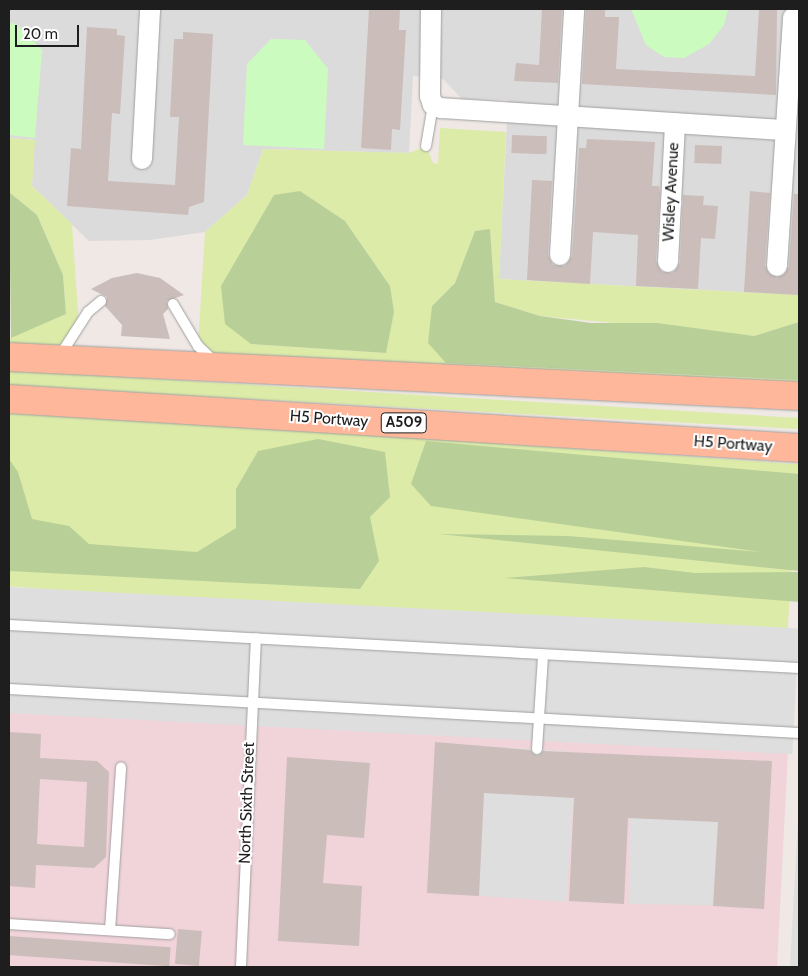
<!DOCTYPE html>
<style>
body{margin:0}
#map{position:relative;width:808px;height:976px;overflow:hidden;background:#efe8e4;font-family:Cabin,sans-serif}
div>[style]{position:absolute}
.residential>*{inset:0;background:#dcdbdb}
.commercial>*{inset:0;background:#f1d3da}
.grass>*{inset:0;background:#dceba8;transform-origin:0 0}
.forest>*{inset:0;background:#b8d098}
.park>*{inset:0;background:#ccfbc0}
.parking>*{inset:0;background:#dedede;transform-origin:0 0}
.building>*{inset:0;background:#cbbdba;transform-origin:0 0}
.roads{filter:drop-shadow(0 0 1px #9f9f9f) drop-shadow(0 0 1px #9f9f9f)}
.service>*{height:10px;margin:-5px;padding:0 5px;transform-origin:5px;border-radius:5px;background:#fff}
.minor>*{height:20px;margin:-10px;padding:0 10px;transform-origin:10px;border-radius:10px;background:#fff}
.primary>*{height:28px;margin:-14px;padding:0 14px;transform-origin:14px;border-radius:14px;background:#feb79a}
span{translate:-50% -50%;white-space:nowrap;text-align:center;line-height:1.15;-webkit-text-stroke:4px #fff;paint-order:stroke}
.shield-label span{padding:1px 4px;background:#fff;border:1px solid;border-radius:4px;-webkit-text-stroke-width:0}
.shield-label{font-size:15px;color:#1e1e1e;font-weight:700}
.street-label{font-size:16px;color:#1e1e1e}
.frame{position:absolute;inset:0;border:10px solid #1e1e1e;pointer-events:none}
.scale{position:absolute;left:15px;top:25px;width:64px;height:22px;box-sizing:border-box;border:2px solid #1e1e1e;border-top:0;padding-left:6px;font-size:15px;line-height:18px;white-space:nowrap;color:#1e1e1e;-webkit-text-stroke:4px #fff;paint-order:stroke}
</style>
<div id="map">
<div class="residential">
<i style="clip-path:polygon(9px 9px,799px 9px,799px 295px,499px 279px,508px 100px,462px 99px,443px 79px,413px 76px,409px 153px,263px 149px,247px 195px,205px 232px,150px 240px,89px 241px,32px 186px,34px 140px,9px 138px)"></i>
</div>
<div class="commercial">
<i style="clip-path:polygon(9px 713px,788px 750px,777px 967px,9px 967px)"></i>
</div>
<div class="grass">
<i style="clip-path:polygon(evenodd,440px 128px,506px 132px,499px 279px,799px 295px,799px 322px,754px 336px,540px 316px,495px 302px,490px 230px,475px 231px,455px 283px,432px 306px,446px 363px,799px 380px,799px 396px,220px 368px,198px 346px,205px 232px,247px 195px,263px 149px,409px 153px,426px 146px,433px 163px,438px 164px,440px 128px,300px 191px,345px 221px,390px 286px,386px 353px,251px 344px,221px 286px,248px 244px,300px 191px)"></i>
<i style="clip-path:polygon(9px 138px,35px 140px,32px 186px,72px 224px,79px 328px,57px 360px,9px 357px,9px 338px,66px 314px,63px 275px,37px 215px,9px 192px)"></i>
<i style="clip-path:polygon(9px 370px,799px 418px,799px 429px,9px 386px)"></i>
<i style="left:9px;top:409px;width:792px;height:177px;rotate:4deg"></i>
</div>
<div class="forest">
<i style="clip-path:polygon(300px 191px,345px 221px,390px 286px,394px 312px,386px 353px,251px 344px,225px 324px,221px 286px,274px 195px)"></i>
<i style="clip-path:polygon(9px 192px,37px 215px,63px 275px,66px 314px,11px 338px)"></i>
<i style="clip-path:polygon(490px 229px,495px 302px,540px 316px,591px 323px,657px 323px,754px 336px,799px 322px,799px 380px,446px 363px,428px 343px,432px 306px,455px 283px,475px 231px)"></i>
<i style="clip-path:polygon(318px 439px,385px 452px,390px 497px,370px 517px,379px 561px,360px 589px,9px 571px,9px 459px,18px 472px,32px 519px,69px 526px,89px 544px,197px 552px,236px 528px,236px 489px,258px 451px)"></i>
<i style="clip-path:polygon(426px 441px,799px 474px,799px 571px,439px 534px,568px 536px,761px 552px,431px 506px,411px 484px)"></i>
<i style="clip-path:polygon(644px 567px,695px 573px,799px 572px,799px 602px,504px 578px)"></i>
</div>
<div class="park">
<i style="clip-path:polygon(631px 9px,728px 9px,724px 25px,709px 44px,684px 58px,664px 57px,646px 45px)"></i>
<i style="clip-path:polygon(9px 23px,16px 24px,42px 50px,35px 138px,9px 135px)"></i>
<i style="clip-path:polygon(271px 39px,305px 40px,328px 69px,324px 149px,243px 145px,247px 64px)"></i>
</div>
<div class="parking">
<i style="left:9px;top:587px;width:791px;height:126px;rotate:3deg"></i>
<i style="left:487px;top:746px;width:90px;height:150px;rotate:4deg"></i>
<i style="left:631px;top:757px;width:90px;height:147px;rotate:1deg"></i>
<i style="clip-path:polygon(799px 801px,799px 967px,790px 967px)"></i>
</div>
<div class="building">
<i style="clip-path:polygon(369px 9px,400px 9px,399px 30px,406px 30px,400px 130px,392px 129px,391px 150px,361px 148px)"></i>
<i style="clip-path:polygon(542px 9px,562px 9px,558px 83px,514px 81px,516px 63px,539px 65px)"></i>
<i style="clip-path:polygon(586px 9px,605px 9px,605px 17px,619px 17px,616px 69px,755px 76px,759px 9px,777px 9px,776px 95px,582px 84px)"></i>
<i style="clip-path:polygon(87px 27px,117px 29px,117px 35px,125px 36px,120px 114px,112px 113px,108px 181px,175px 185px,179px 117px,170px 117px,174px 39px,183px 39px,183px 32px,213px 34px,204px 202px,189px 207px,188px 215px,67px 206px,71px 148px,81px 149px)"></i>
<i style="left:512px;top:135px;width:35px;height:18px;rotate:2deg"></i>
<i style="clip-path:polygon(587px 139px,655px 142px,652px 186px,659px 186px,660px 194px,656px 261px,662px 272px,673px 273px,680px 263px,683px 195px,704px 196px,703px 205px,718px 206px,715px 239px,701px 238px,698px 289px,636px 286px,638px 235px,593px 232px,590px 284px,527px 280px,532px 180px,552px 181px,548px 255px,553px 265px,565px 266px,572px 256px,579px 148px,586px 148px)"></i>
<i style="left:695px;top:145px;width:27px;height:18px;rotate:2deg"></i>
<i style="clip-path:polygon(750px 191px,770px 193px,765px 266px,777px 278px,789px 267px,794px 194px,799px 194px,799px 295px,744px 292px)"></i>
<i style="clip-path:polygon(137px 273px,160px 278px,184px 295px,167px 301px,168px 309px,163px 314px,170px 339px,121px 336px,122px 325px,105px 306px,107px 297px,91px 289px,112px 278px)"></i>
<i style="clip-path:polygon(evenodd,9px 732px,41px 734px,40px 758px,97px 761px,109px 772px,106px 857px,94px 868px,36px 865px,35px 888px,9px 886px,9px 732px,40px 779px,87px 782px,84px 847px,37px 844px,40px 779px)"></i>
<i style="clip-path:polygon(435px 742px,530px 750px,537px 756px,543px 751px,772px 761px,764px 909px,713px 906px,718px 822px,628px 818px,624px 904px,569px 901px,574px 798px,484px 793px,479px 896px,427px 893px)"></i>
<i style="clip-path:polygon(287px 757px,370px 763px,364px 838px,327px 835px,323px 883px,362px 886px,359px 946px,278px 941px)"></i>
<i style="left:178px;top:929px;width:24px;height:35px;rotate:5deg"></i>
<i style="left:9px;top:936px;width:162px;height:19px;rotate:4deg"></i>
</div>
<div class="roads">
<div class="service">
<i style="left:426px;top:146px;width:42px;rotate:-80.3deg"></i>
<i style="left:173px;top:304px;width:49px;rotate:59.2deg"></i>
<i style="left:198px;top:346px;width:23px;rotate:43deg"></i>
<i style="left:59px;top:357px;width:54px;rotate:-57.2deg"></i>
<i style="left:88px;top:312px;width:17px;rotate:-40deg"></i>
<i style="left:9px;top:625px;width:791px;rotate:3.12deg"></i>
<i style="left:9px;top:689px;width:791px;rotate:3.19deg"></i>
<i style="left:537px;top:749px;width:93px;rotate:-86.3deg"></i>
<i style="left:9px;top:924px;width:161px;rotate:3.6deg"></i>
<i style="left:110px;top:930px;width:163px;rotate:-86.1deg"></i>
<i style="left:241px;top:967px;width:329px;rotate:-87.4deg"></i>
</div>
<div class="minor">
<i style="left:431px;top:9px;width:87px;rotate:90.7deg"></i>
<i style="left:430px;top:96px;width:9px;rotate:72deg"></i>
<i style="left:433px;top:105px;width:9px;rotate:21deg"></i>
<i style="left:441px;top:108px;width:344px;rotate:3.7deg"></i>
<i style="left:142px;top:159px;width:150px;rotate:-86.9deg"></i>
<i style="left:560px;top:255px;width:246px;rotate:-86.7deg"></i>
<i style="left:668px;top:262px;width:139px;rotate:-87.1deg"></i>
<i style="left:777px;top:266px;width:249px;rotate:-86.3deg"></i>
</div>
<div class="primary">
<i style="left:9px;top:357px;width:791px;rotate:2.83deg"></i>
<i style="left:9px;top:399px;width:792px;rotate:3.55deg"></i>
</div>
</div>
<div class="shield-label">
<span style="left:404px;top:423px">A509</span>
</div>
<div class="street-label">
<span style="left:671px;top:192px;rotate:-87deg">Wisley Avenue</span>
<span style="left:329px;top:419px;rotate:4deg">H5 Portway</span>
<span style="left:733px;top:444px;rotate:4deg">H5 Portway</span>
<span style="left:247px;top:803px;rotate:-88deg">North Sixth Street</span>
</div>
<div class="frame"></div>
<div class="scale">20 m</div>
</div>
